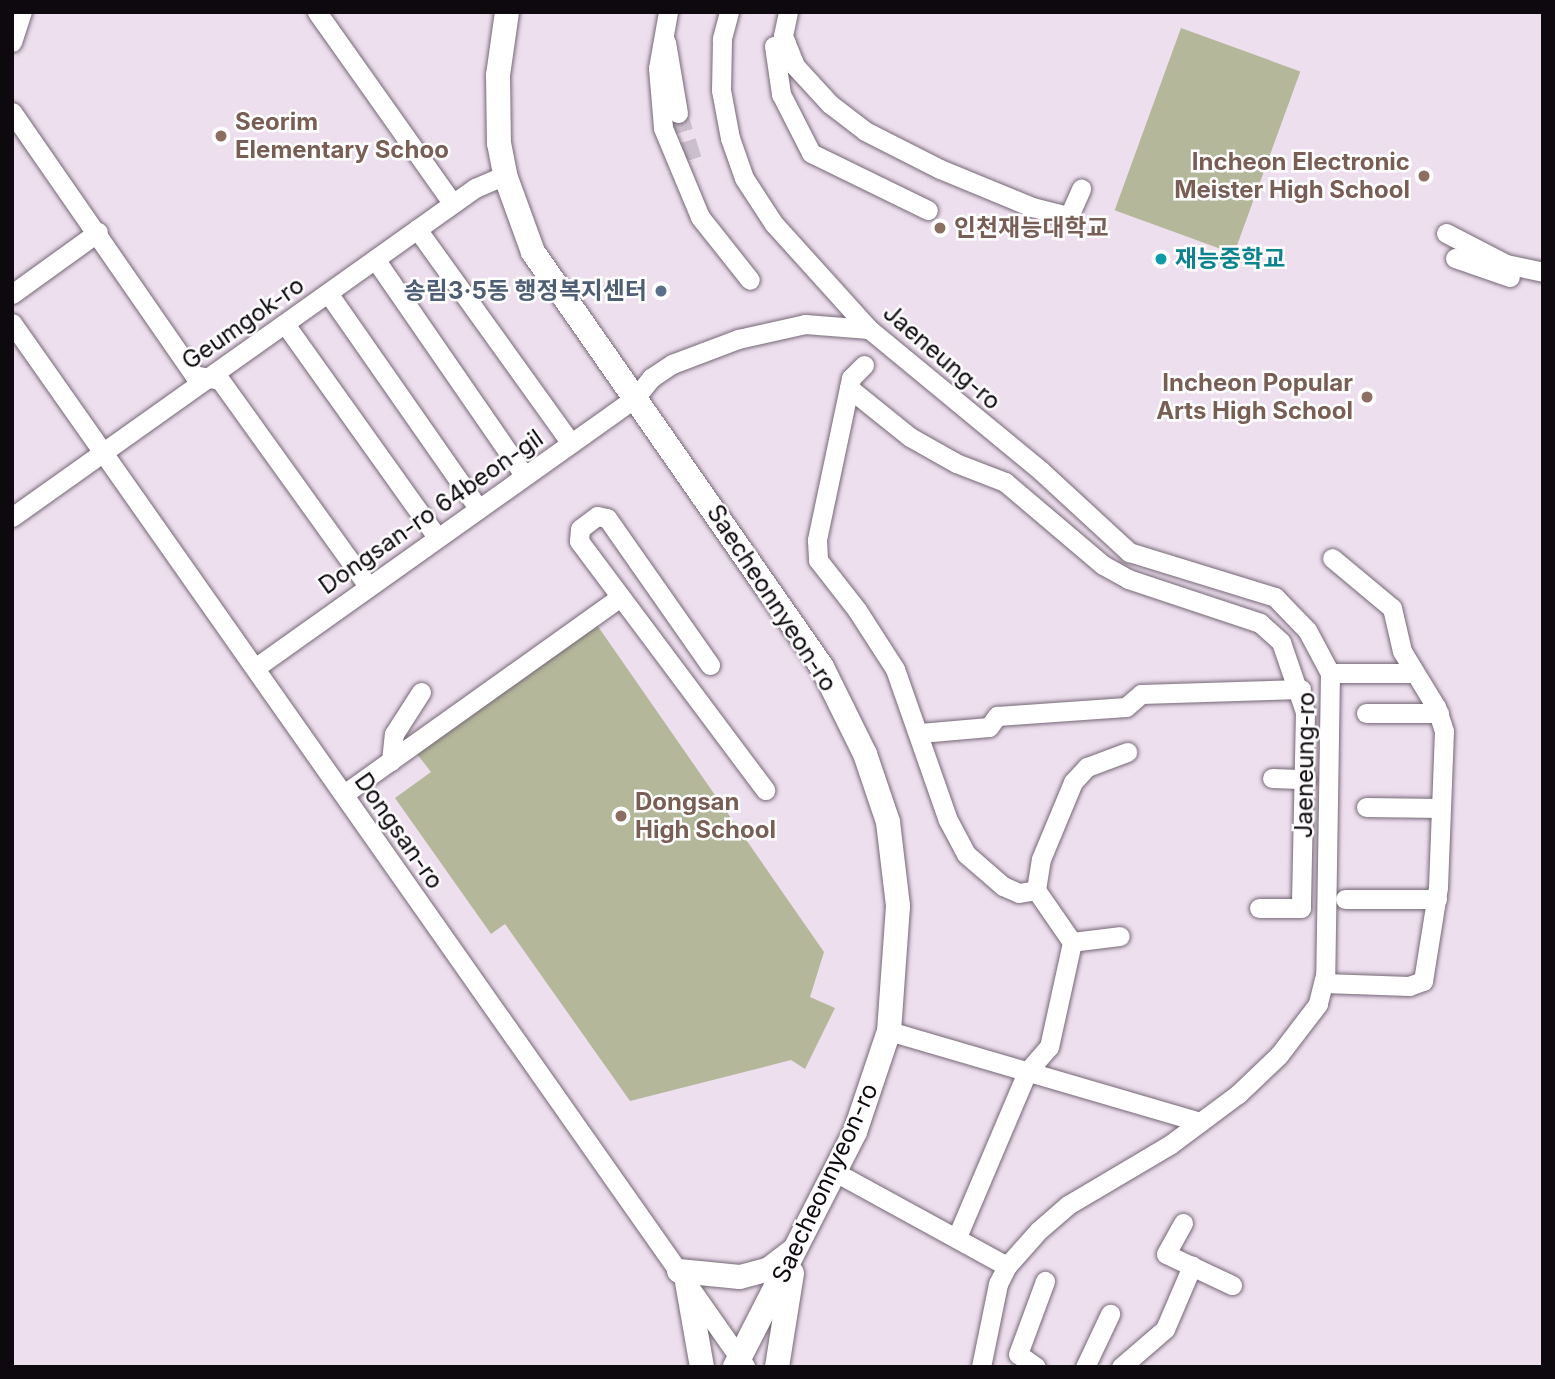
<!DOCTYPE html>
<meta charset="utf-8">
<style>
body{margin:0}
#map{position:relative;width:1555px;height:1379px;overflow:hidden;background:#eedfef;font-family:Inter,"Noto Sans KR",sans-serif}
div>[style]{position:absolute}
.green>*{inset:0;background:#b4b79a;transform-origin:0 0}
.minor-tunnel>*{height:19px;margin-top:-9.5px;transform-origin:0;background:repeating-linear-gradient(90deg,#ccbfcd 0 19px,transparent 0 29px)}
.roads{filter:drop-shadow(0 0 2px #756875) drop-shadow(0 0 2px #756875)}
.minor>*{height:19px;margin:-9.5px;padding:0 9.5px;transform-origin:9.5px;border-radius:9.5px;background:#fff}
.major>*{height:24px;margin:-12px;padding:0 12px;transform-origin:12px;border-radius:12px;background:#fff}
.dots>*{width:19px;height:19px;translate:-50% -50%;box-sizing:border-box;border:4px solid #fff;border-radius:50%}
span{translate:-50% -50%;white-space:nowrap;text-align:center;line-height:1.15;-webkit-text-stroke:5px #fff;paint-order:stroke}
.education-label{font-size:24px;color:#785e54;font-weight:700}
.left{translate:0 -50%;text-align:left}
.right{translate:-100% -50%;text-align:right}
.culture-label{font-size:24px;color:#0d838f;font-weight:700}
.service-label{font-size:24px;color:#4e5e75;font-weight:700}
.street-label{font-size:24px;color:#0e090e}
.frame{position:absolute;inset:0;border:14px solid #0e090e;pointer-events:none}
</style>
<div id="map">
<div class="green">
<i style="left:1181px;top:28px;width:127px;height:194px;rotate:20deg"></i>
<i style="clip-path:polygon(597px 625px,824px 952px,810px 997px,835px 1008px,805px 1069px,791px 1060px,630px 1101px,505px 924px,491px 934px,395px 798px,431px 772px,417px 754px)"></i>
</div>
<div class="minor-tunnel">
<i style="left:678px;top:113px;width:58px;rotate:72.8deg"></i>
</div>
<div class="roads">
<div class="minor">
<i style="left:317px;top:12px;width:235px;rotate:54.7deg"></i>
<i style="left:668px;top:12px;width:57px;rotate:100.1deg"></i>
<i style="left:658px;top:68px;width:60px;rotate:85.2deg"></i>
<i style="left:663px;top:128px;width:96px;rotate:67.4deg"></i>
<i style="left:700px;top:217px;width:80px;rotate:51.6deg"></i>
<i style="left:729px;top:12px;width:28px;rotate:105deg"></i>
<i style="left:722px;top:39px;width:51px;rotate:91.1deg"></i>
<i style="left:721px;top:90px;width:49px;rotate:79.4deg"></i>
<i style="left:730px;top:138px;width:42px;rotate:70.7deg"></i>
<i style="left:744px;top:178px;width:55px;rotate:56.9deg"></i>
<i style="left:774px;top:224px;width:142px;rotate:47.9deg"></i>
<i style="left:869px;top:329px;width:223px;rotate:39.5deg"></i>
<i style="left:1041px;top:471px;width:120px;rotate:42.6deg"></i>
<i style="left:1129px;top:552px;width:153px;rotate:17.1deg"></i>
<i style="left:1275px;top:597px;width:46px;rotate:45.9deg"></i>
<i style="left:1307px;top:630px;width:49px;rotate:61.9deg"></i>
<i style="left:1330px;top:673px;width:302px;rotate:90.9deg"></i>
<i style="left:1325px;top:975px;width:30px;rotate:104deg"></i>
<i style="left:1318px;top:1004px;width:64px;rotate:127.4deg"></i>
<i style="left:1279px;top:1055px;width:57px;rotate:136.4deg"></i>
<i style="left:1238px;top:1094px;width:84px;rotate:143.3deg"></i>
<i style="left:1171px;top:1144px;width:120px;rotate:149.4deg"></i>
<i style="left:1068px;top:1205px;width:38px;rotate:139deg"></i>
<i style="left:1039px;top:1230px;width:48px;rotate:131.6deg"></i>
<i style="left:1007px;top:1266px;width:20px;rotate:117deg"></i>
<i style="left:998px;top:1284px;width:85px;rotate:101.6deg"></i>
<i style="left:788px;top:12px;width:25px;rotate:102deg"></i>
<i style="left:783px;top:36px;width:32px;rotate:68deg"></i>
<i style="left:795px;top:66px;width:52px;rotate:47.4deg"></i>
<i style="left:830px;top:104px;width:44px;rotate:37.6deg"></i>
<i style="left:865px;top:131px;width:84px;rotate:26.9deg"></i>
<i style="left:940px;top:169px;width:100px;rotate:22.4deg"></i>
<i style="left:1032px;top:207px;width:38px;rotate:14deg"></i>
<i style="left:1069px;top:216px;width:30px;rotate:-66deg"></i>
<i style="left:12px;top:42px;width:32px;rotate:-72deg"></i>
<i style="left:666px;top:42px;width:72px;rotate:80.4deg"></i>
<i style="left:786px;top:43px;width:12px;rotate:166deg"></i>
<i style="left:774px;top:46px;width:49px;rotate:81.7deg"></i>
<i style="left:781px;top:94px;width:66px;rotate:63deg"></i>
<i style="left:811px;top:153px;width:130px;rotate:26deg"></i>
<i style="left:12px;top:112px;width:320px;rotate:55.3deg"></i>
<i style="left:194px;top:375px;width:26px;rotate:11deg"></i>
<i style="left:220px;top:380px;width:254px;rotate:54.3deg"></i>
<i style="left:417px;top:229px;width:264px;rotate:54.3deg"></i>
<i style="left:1446px;top:233px;width:68px;rotate:27.3deg"></i>
<i style="left:1506px;top:264px;width:38px;rotate:12deg"></i>
<i style="left:1455px;top:258px;width:58px;rotate:19.1deg"></i>
<i style="left:375px;top:259px;width:262px;rotate:55.4deg"></i>
<i style="left:328px;top:293px;width:262px;rotate:55.1deg"></i>
<i style="left:12px;top:294px;width:106px;rotate:-35.8deg"></i>
<i style="left:12px;top:323px;width:1275px;rotate:54.9deg"></i>
<i style="left:285px;top:324px;width:262px;rotate:54.5deg"></i>
<i style="left:864px;top:365px;width:18px;rotate:135deg"></i>
<i style="left:851px;top:378px;width:166px;rotate:101.9deg"></i>
<i style="left:817px;top:540px;width:20px;rotate:87deg"></i>
<i style="left:818px;top:560px;width:63px;rotate:52deg"></i>
<i style="left:857px;top:610px;width:70px;rotate:57.2deg"></i>
<i style="left:895px;top:669px;width:160px;rotate:70.7deg"></i>
<i style="left:948px;top:820px;width:38px;rotate:62deg"></i>
<i style="left:966px;top:854px;width:49px;rotate:40.9deg"></i>
<i style="left:1003px;top:886px;width:17px;rotate:24deg"></i>
<i style="left:1019px;top:893px;width:17px;rotate:-10deg"></i>
<i style="left:849px;top:388px;width:78px;rotate:38.8deg"></i>
<i style="left:910px;top:437px;width:53px;rotate:29.5deg"></i>
<i style="left:956px;top:463px;width:53px;rotate:21.2deg"></i>
<i style="left:1005px;top:482px;width:128px;rotate:40.3deg"></i>
<i style="left:1103px;top:565px;width:29px;rotate:29deg"></i>
<i style="left:1128px;top:579px;width:139px;rotate:18.4deg"></i>
<i style="left:1260px;top:623px;width:28px;rotate:42deg"></i>
<i style="left:1281px;top:642px;width:74px;rotate:71.1deg"></i>
<i style="left:1305px;top:712px;width:196px;rotate:91.2deg"></i>
<i style="left:1301px;top:908px;width:42px;rotate:180deg"></i>
<i style="left:12px;top:517px;width:568px;rotate:-35.4deg"></i>
<i style="left:475px;top:188px;width:33px;rotate:-23deg"></i>
<i style="left:710px;top:665px;width:179px;rotate:-125deg"></i>
<i style="left:607px;top:518px;width:10px;rotate:-169deg"></i>
<i style="left:597px;top:516px;width:21px;rotate:143deg"></i>
<i style="left:580px;top:529px;width:12px;rotate:95deg"></i>
<i style="left:579px;top:541px;width:311px;rotate:53.2deg"></i>
<i style="left:255px;top:668px;width:466px;rotate:-35.4deg"></i>
<i style="left:635px;top:398px;width:26px;rotate:-51deg"></i>
<i style="left:651px;top:378px;width:25px;rotate:-34deg"></i>
<i style="left:672px;top:364px;width:71px;rotate:-20.7deg"></i>
<i style="left:738px;top:339px;width:69px;rotate:-12.6deg"></i>
<i style="left:805px;top:324px;width:64px;rotate:4.5deg"></i>
<i style="left:1330px;top:673px;width:82px"></i>
<i style="left:1366px;top:713px;width:73px"></i>
<i style="left:920px;top:733px;width:69px;rotate:-5deg"></i>
<i style="left:989px;top:727px;width:14px;rotate:-54deg"></i>
<i style="left:997px;top:716px;width:129px;rotate:-4deg"></i>
<i style="left:1126px;top:707px;width:20px;rotate:-41deg"></i>
<i style="left:1141px;top:694px;width:160px;rotate:-1.8deg"></i>
<i style="left:391px;top:761px;width:27px;rotate:-84deg"></i>
<i style="left:394px;top:734px;width:50px;rotate:-57.3deg"></i>
<i style="left:1272px;top:778px;width:34px;rotate:2deg"></i>
<i style="left:344px;top:794px;width:339px;rotate:-35.5deg"></i>
<i style="left:1366px;top:807px;width:75px;rotate:0.8deg"></i>
<i style="left:1345px;top:899px;width:92px"></i>
<i style="left:1072px;top:942px;width:48px;rotate:-7.1deg"></i>
<i style="left:1324px;top:983px;width:85px;rotate:2deg"></i>
<i style="left:1409px;top:986px;width:15px;rotate:-20deg"></i>
<i style="left:1423px;top:981px;width:95px;rotate:-80.9deg"></i>
<i style="left:1438px;top:887px;width:156px;rotate:-87.8deg"></i>
<i style="left:1444px;top:731px;width:25px;rotate:-108deg"></i>
<i style="left:1436px;top:707px;width:66px;rotate:-121.3deg"></i>
<i style="left:1402px;top:651px;width:44px;rotate:-103.1deg"></i>
<i style="left:1392px;top:608px;width:78px;rotate:-140.2deg"></i>
<i style="left:889px;top:1031px;width:324px;rotate:16.3deg"></i>
<i style="left:835px;top:1172px;width:196px;rotate:28.7deg"></i>
<i style="left:1183px;top:1223px;width:35px;rotate:119deg"></i>
<i style="left:1166px;top:1254px;width:73px;rotate:25.2deg"></i>
<i style="left:957px;top:1237px;width:179px;rotate:-67deg"></i>
<i style="left:1027px;top:1072px;width:33px;rotate:-49deg"></i>
<i style="left:1049px;top:1047px;width:107px;rotate:-77.6deg"></i>
<i style="left:1072px;top:942px;width:63px;rotate:-124.7deg"></i>
<i style="left:1036px;top:890px;width:31px;rotate:-81deg"></i>
<i style="left:1041px;top:859px;width:83px;rotate:-67.4deg"></i>
<i style="left:1073px;top:782px;width:21px;rotate:-47deg"></i>
<i style="left:1087px;top:767px;width:43px;rotate:-20.6deg"></i>
<i style="left:1036px;top:1367px;width:22px;rotate:-144deg"></i>
<i style="left:1018px;top:1354px;width:78px;rotate:-69.7deg"></i>
<i style="left:1085px;top:1367px;width:59px;rotate:-64.7deg"></i>
<i style="left:1121px;top:1367px;width:58px;rotate:-40.8deg"></i>
<i style="left:1165px;top:1329px;width:69px;rotate:-66.8deg"></i>
</div>
<div class="major">
<i style="left:507px;top:12px;width:64px;rotate:98.1deg"></i>
<i style="left:498px;top:75px;width:68px;rotate:89.2deg"></i>
<i style="left:499px;top:143px;width:33px;rotate:79deg"></i>
<i style="left:505px;top:175px;width:82px;rotate:70deg"></i>
<i style="left:533px;top:252px;width:506px;rotate:55.15deg"></i>
<i style="left:822px;top:667px;width:97px;rotate:63.7deg"></i>
<i style="left:865px;top:754px;width:72px;rotate:71.3deg"></i>
<i style="left:888px;top:822px;width:85px;rotate:83.2deg"></i>
<i style="left:898px;top:906px;width:125px;rotate:94.1deg"></i>
<i style="left:889px;top:1031px;width:107px;rotate:108.6deg"></i>
<i style="left:855px;top:1132px;width:264px;rotate:117.1deg"></i>
<i style="left:679px;top:1271px;width:61px;rotate:5.6deg"></i>
<i style="left:740px;top:1277px;width:30px;rotate:-15deg"></i>
<i style="left:769px;top:1269px;width:30px;rotate:-37deg"></i>
<i style="left:687px;top:1282px;width:86px;rotate:80deg"></i>
<i style="left:777px;top:1367px;width:95px;rotate:-80.9deg"></i>
</div>
</div>
<div class="dots">
<i style="left:221px;top:136px;background:#8d6e63"></i>
<i style="left:1424px;top:176px;background:#8d6e63"></i>
<i style="left:940px;top:228px;background:#8d6e63"></i>
<i style="left:1161px;top:259px;background:#0f9aa8"></i>
<i style="left:661px;top:291px;background:#5c6f8a"></i>
<i style="left:1367px;top:397px;background:#8d6e63"></i>
<i style="left:621px;top:816px;background:#8d6e63"></i>
</div>
<div class="education-label">
<span class="left" style="left:235px;top:136px">Seorim<br>Elementary Schoo</span>
<span class="right" style="left:1410px;top:176px">Incheon Electronic<br>Meister High School</span>
<span class="left" style="left:954px;top:228px">인천재능대학교</span>
<span class="right" style="left:1353px;top:397px">Incheon Popular<br>Arts High School</span>
<span class="left" style="left:635px;top:816px">Dongsan<br>High School</span>
</div>
<div class="culture-label">
<span class="left" style="left:1175px;top:259px">재능중학교</span>
</div>
<div class="service-label">
<span class="right" style="left:647px;top:291px">송림3·5동 행정복지센터</span>
</div>
<div class="street-label">
<span style="left:243px;top:323px;rotate:-35deg">Geumgok-ro</span>
<span style="left:942px;top:357px;rotate:41deg">Jaeneung-ro</span>
<span style="left:431px;top:512px;rotate:-35deg">Dongsan-ro 64beon-gil</span>
<span style="left:772px;top:598px;rotate:57deg">Saecheonnyeon-ro</span>
<span style="left:1305px;top:765px;rotate:-89deg">Jaeneung-ro</span>
<span style="left:399px;top:831px;rotate:55deg">Dongsan-ro</span>
<span style="left:825px;top:1183px;rotate:-65deg">Saecheonnyeon-ro</span>
</div>
<div class="frame"></div>
</div>
